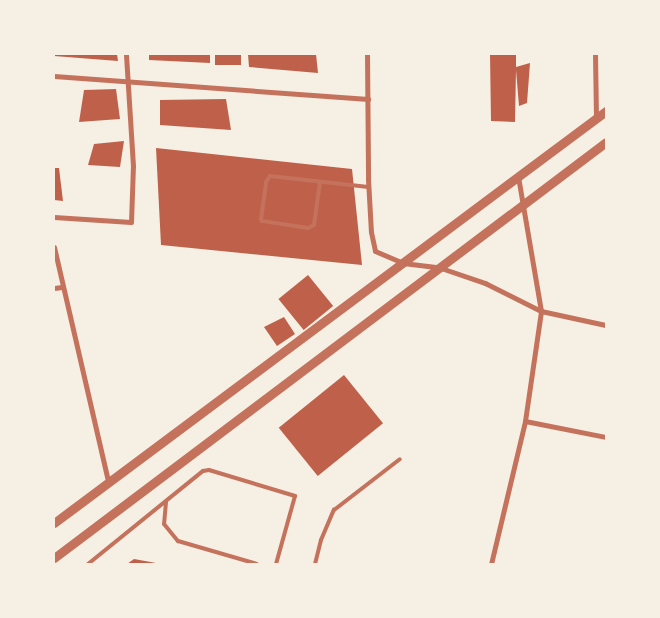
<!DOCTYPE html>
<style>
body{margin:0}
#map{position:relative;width:660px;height:618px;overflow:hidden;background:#f6efe4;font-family:Rubik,sans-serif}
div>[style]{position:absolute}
.building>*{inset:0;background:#bf614a;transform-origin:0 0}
.service>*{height:4px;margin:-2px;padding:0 2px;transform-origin:2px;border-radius:2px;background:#c5725c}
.minor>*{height:5px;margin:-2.5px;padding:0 2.5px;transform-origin:2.5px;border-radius:2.5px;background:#c5725c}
.tertiary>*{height:9px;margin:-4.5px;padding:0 4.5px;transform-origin:4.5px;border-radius:4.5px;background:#c5725c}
span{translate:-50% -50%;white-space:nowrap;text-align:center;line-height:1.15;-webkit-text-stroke:4px #f6efe4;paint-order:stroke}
.frame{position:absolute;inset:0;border:55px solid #f6efe4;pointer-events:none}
</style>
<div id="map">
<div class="building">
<i style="clip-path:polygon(54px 54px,117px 54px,118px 61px,54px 56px)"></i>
<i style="clip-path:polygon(149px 54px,210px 54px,210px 63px,149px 60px)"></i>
<i style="left:215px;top:54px;width:26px;height:11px"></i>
<i style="clip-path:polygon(248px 54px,316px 54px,318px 73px,249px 67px)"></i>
<i style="clip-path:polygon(490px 54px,516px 54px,516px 67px,530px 63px,527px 103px,519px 106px,516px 70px,515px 122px,491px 121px)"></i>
<i style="clip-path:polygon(116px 89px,120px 119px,79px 122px,84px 90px)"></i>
<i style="clip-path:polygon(226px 99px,231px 130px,160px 125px,160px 100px)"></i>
<i style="clip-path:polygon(124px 141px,120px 167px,88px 165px,94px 144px)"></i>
<i style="clip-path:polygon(156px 148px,352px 169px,362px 265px,161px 245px)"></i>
<i style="clip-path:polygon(54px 168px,59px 168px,63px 201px,54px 200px)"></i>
<i style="left:308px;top:275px;width:40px;height:38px;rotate:51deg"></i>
<i style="clip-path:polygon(284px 317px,295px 334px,277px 346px,264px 327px)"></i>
<i style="left:344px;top:375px;width:62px;height:84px;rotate:51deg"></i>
<i style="clip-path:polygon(134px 559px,156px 563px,156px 564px,127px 564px)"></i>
</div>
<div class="service">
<i style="left:320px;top:182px;width:43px;rotate:97.9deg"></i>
<i style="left:314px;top:225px;width:7px;rotate:153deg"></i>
<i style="left:308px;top:228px;width:47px;rotate:-171.3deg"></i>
<i style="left:262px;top:221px;width:2px;rotate:-117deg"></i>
<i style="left:261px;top:219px;width:37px;rotate:-82deg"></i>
<i style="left:266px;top:182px;width:7px;rotate:-56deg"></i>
<i style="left:270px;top:176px;width:99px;rotate:6.4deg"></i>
<i style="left:166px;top:502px;width:22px;rotate:95deg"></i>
<i style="left:164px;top:524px;width:22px;rotate:51deg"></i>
<i style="left:178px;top:541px;width:82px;rotate:16.2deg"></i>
<i style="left:88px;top:564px;width:148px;rotate:-39deg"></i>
<i style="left:203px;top:471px;width:6px;rotate:-9deg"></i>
<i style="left:209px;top:470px;width:90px;rotate:16.8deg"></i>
<i style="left:295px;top:496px;width:71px;rotate:105.6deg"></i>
<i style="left:315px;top:564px;width:25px;rotate:-76deg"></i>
<i style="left:321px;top:540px;width:33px;rotate:-67deg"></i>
<i style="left:334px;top:510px;width:83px;rotate:-37.7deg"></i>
</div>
<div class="minor">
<i style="left:367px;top:54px;width:125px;rotate:89.5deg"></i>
<i style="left:368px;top:179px;width:53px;rotate:86.8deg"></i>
<i style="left:371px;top:232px;width:19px;rotate:78deg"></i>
<i style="left:375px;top:251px;width:30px;rotate:23deg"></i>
<i style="left:403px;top:263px;width:35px;rotate:7deg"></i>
<i style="left:438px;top:267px;width:50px;rotate:18.8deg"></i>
<i style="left:485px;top:283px;width:63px;rotate:26.6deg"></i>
<i style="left:541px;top:311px;width:66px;rotate:12.2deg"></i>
<i style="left:595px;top:54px;width:64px;rotate:89.1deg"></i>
<i style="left:54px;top:76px;width:315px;rotate:4.2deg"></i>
<i style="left:54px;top:217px;width:77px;rotate:3.7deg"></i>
<i style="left:131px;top:222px;width:56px;rotate:-88deg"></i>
<i style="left:133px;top:166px;width:112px;rotate:-93.6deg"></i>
<i style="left:54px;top:247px;width:240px;rotate:77deg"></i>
<i style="left:54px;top:288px;width:8px;rotate:-7deg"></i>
<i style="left:525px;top:421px;width:83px;rotate:11.2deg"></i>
<i style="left:491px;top:564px;width:147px;rotate:-76.6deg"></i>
<i style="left:525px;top:421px;width:111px;rotate:-81.7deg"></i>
<i style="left:541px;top:311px;width:136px;rotate:-99.7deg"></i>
</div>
<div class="tertiary">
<i style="left:54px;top:523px;width:689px;rotate:-36.74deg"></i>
<i style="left:54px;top:558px;width:691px;rotate:-37deg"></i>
</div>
<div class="frame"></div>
</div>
